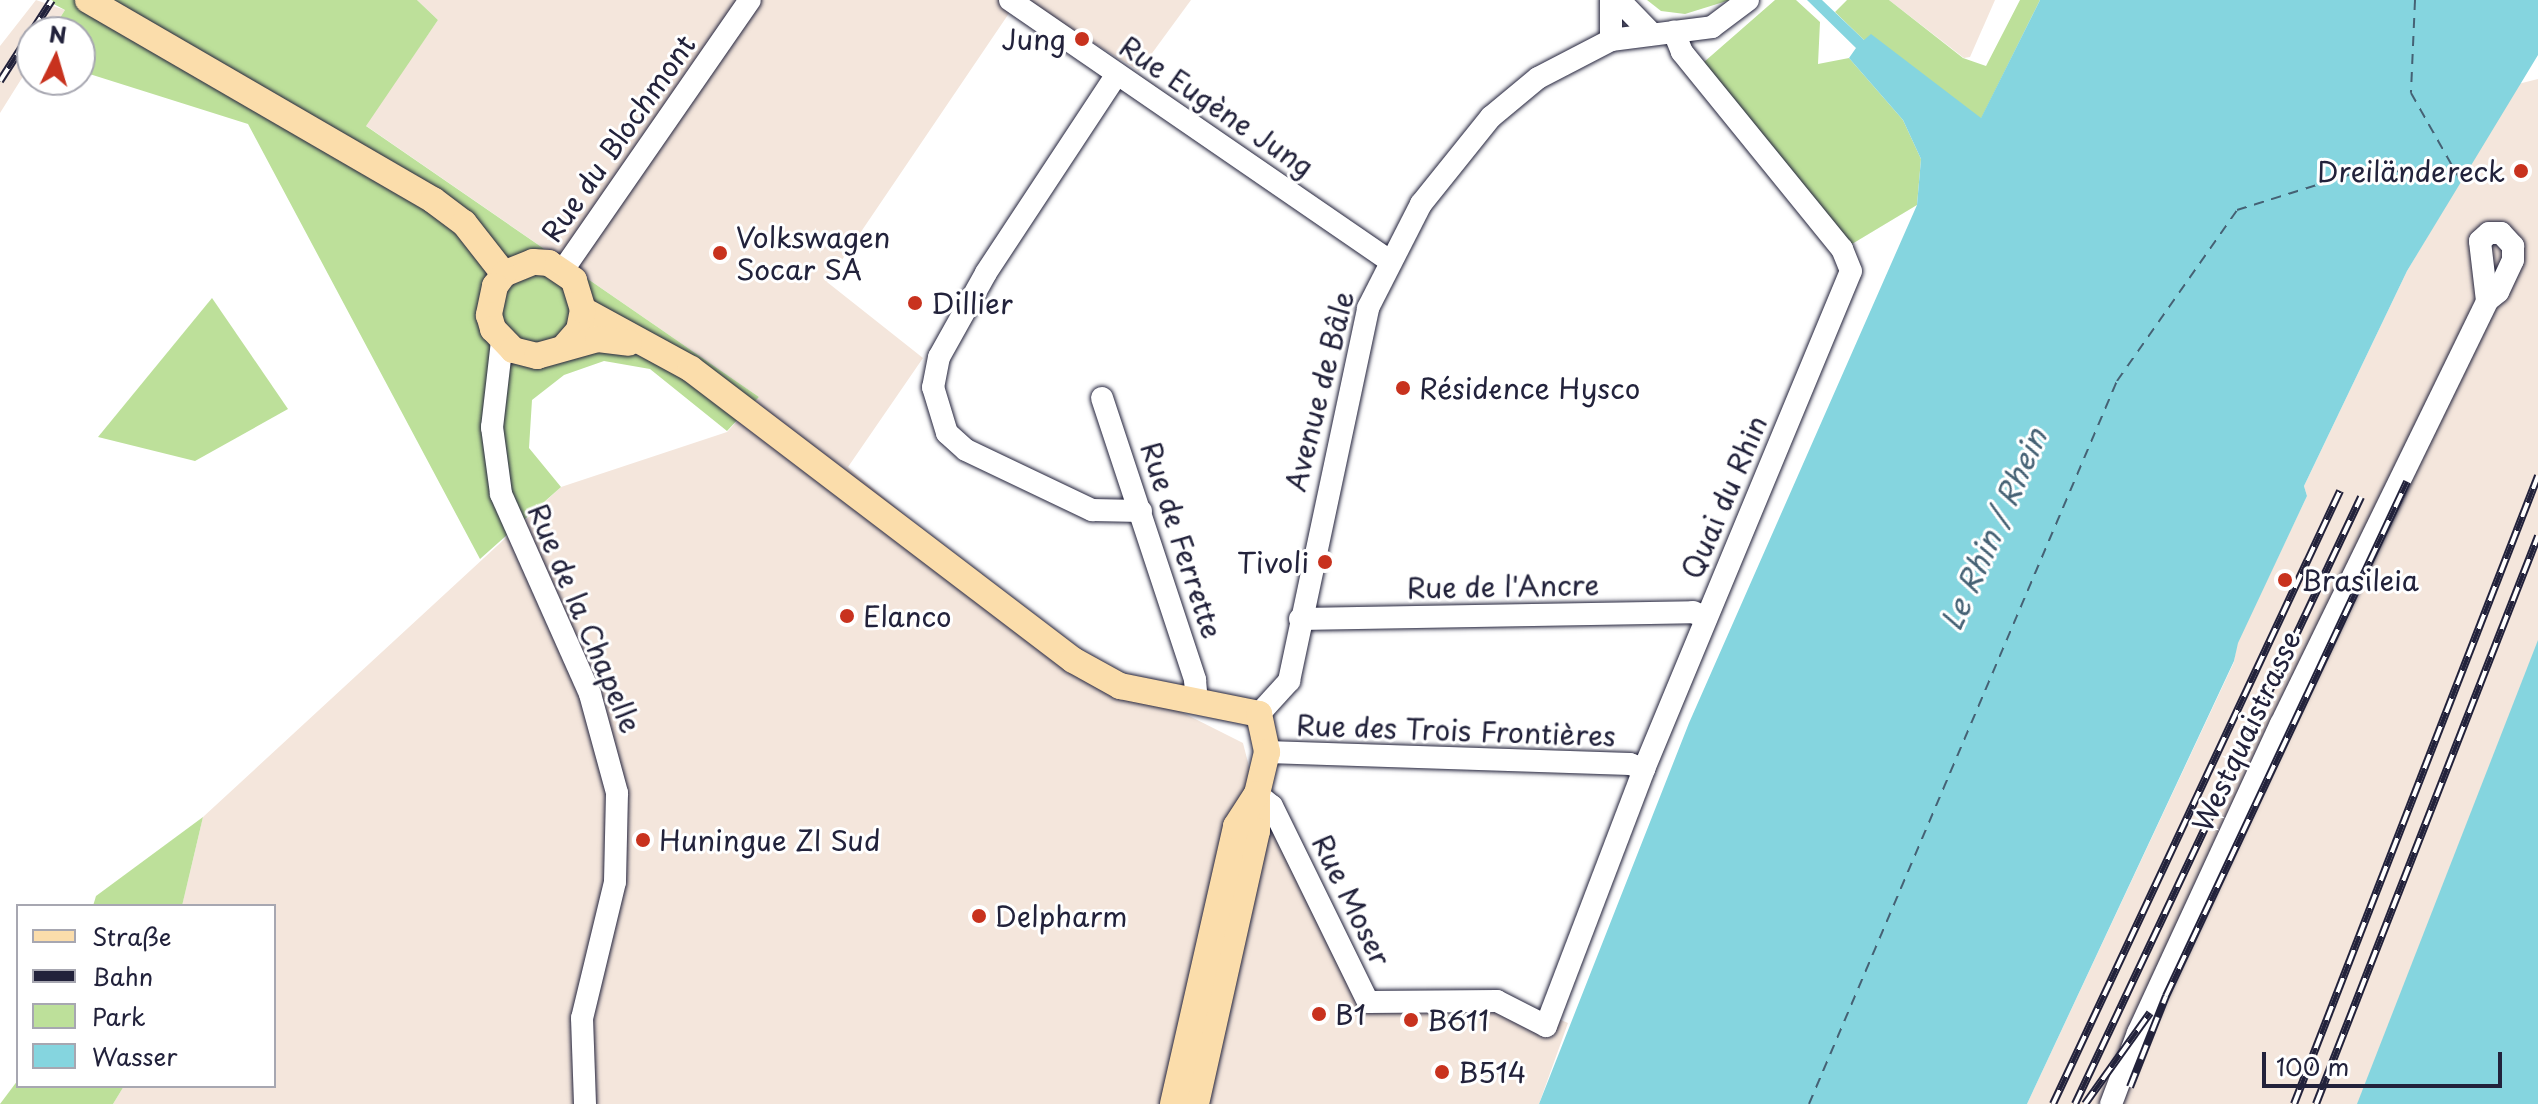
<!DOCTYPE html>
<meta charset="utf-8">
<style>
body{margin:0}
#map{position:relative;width:2538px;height:1104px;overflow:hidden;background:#fff;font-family:"Playpen Sans",sans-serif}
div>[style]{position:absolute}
.built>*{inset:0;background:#f4e6dc}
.green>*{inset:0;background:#bde09a}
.water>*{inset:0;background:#85d5df}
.ferry>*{height:2px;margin-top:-1px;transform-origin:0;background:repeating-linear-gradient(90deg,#456174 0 10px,transparent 0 18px)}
.roads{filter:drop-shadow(0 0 2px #22223b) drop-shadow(0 0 2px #22223b)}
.minor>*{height:22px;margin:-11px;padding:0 11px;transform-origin:11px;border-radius:11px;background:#fff}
.major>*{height:26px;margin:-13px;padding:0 13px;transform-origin:13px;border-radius:13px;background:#fbddab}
.rail>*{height:8px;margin-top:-4px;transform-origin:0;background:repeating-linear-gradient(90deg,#fff 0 15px,#22223b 0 30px);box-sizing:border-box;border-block:2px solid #22223b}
.dots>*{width:22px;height:22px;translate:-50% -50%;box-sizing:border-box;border:4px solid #fff;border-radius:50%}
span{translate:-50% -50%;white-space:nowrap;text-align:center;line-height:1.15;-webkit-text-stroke:6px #fff;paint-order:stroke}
.poi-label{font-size:28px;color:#22223b}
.right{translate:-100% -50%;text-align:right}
.left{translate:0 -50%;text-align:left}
.street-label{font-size:28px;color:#22223b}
.water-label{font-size:30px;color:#456174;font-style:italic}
.legend{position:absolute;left:16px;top:904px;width:260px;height:184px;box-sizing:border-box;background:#fff;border:2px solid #a7a7b1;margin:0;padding:10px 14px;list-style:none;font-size:24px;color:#22223b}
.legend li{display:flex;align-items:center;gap:16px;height:40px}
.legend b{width:40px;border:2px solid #a7a7b1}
.north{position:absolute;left:16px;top:16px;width:80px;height:80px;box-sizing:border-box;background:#fff;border:2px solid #a7a7b1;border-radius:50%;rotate:5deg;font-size:22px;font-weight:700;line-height:32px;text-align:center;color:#22223b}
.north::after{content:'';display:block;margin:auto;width:28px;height:36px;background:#c8321e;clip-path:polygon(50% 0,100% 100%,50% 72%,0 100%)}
.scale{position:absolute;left:2262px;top:1052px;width:240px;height:36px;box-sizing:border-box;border:4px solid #22223b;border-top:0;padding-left:10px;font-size:24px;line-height:28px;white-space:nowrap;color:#22223b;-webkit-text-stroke:6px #fff;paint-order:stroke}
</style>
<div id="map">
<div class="built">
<i style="clip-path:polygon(36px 0,65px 10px,51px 32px,32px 32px,32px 62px,0 113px,0 46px)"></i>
<i style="clip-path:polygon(417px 0,1018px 0,827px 282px,923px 358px,848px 467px,1074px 658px,1243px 743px,1254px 786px,1373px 1000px,1500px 994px,1568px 1023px,1539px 1104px,113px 1104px,124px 1086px,274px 1086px,274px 906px,182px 906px,203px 817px,561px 487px,727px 432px,759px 397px,365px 125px,438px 20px)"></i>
<i style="clip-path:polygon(1024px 0,1191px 0,1139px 71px)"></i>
<i style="clip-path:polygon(1889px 0,1995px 0,1970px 57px,1964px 58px)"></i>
<i style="clip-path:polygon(2538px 79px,2538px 1104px,2027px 1104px,2234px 662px,2237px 643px,2307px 496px,2304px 486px,2407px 271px,2518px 84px)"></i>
</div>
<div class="green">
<i style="clip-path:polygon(46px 0,417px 0,438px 20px,366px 126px,759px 397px,727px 431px,650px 369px,604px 361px,564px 375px,532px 400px,529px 448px,561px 487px,480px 559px,248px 124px,80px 71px,80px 32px,51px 32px,65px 10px)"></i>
<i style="clip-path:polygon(1647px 0,1730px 0,1685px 14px,1661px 11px)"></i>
<i style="clip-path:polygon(1775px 0,1796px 0,1820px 22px,1818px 64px,1849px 58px,1903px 120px,1921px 159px,1917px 205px,1852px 244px,1704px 62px)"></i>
<i style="clip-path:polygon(1847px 0,1889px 0,1963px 58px,1986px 66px,2020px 0,2040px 0,1981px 119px,1864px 40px,1835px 12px)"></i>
<i style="clip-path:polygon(212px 298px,288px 409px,195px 461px,98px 437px)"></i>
<i style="clip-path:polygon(203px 817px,182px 906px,93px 906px,96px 896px)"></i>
<i style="clip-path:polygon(18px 1080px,18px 1086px,124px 1086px,113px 1104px,0 1104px)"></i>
</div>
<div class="water">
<i style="clip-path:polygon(1807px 0,1822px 0,1864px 40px,1871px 34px,1981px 118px,2040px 0,2538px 0,2538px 55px,2407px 271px,2304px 486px,2307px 496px,2238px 643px,2234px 661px,2027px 1104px,1539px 1104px,1689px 723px,1917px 205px,1921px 159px,1903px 120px,1849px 58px,1856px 48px)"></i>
<i style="clip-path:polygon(2538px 640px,2538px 1104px,2357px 1104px)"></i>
</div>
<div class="ferry">
<i style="left:2415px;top:0;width:93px;rotate:92.5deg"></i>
<i style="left:2411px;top:93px;width:98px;rotate:60.5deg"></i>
<i style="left:1809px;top:1104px;width:786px;rotate:-66.93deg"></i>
<i style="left:2117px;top:381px;width:209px;rotate:-54.9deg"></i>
<i style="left:2237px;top:210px;width:140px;rotate:-17.4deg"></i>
<i style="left:2371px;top:168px;width:90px;rotate:7deg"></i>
</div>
<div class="roads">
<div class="minor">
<i style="left:1010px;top:0;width:460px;rotate:34.5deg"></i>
<i style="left:1611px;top:0;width:40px;rotate:90deg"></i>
<i style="left:1619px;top:0;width:47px;rotate:45.9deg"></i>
<i style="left:1117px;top:74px;width:238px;rotate:123.4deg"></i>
<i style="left:986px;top:273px;width:96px;rotate:119.2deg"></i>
<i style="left:939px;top:357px;width:31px;rotate:101deg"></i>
<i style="left:933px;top:387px;width:48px;rotate:73.1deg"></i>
<i style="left:947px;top:433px;width:25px;rotate:42deg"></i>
<i style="left:966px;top:450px;width:140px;rotate:25.5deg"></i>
<i style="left:1092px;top:510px;width:49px;rotate:1.2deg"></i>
<i style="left:563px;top:270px;width:328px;rotate:-55.3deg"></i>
<i style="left:502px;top:341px;width:87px;rotate:96.6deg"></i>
<i style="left:492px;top:427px;width:68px;rotate:82.3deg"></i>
<i style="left:501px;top:494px;width:219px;rotate:66deg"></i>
<i style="left:590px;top:694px;width:103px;rotate:74.7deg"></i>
<i style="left:617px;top:793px;width:89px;rotate:91.3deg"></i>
<i style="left:615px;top:882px;width:140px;rotate:103.6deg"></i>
<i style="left:582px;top:1018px;width:86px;rotate:88deg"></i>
<i style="left:1102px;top:398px;width:297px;rotate:71.7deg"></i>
<i style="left:1195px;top:680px;width:22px;rotate:85deg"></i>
<i style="left:1300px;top:619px;width:393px;rotate:-1deg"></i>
<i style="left:1693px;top:612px;width:13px;rotate:23deg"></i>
<i style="left:1259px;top:714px;width:45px;rotate:-47.7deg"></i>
<i style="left:1289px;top:681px;width:381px;rotate:-78deg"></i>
<i style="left:1368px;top:308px;width:117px;rotate:-63deg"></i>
<i style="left:1421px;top:204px;width:112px;rotate:-51.2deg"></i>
<i style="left:1491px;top:117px;width:61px;rotate:-39.7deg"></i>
<i style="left:1538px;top:78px;width:82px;rotate:-27.5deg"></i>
<i style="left:1611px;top:40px;width:102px;rotate:-7.3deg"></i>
<i style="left:1712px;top:27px;width:45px;rotate:-36.9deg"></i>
<i style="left:1267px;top:752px;width:363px;rotate:1.9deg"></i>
<i style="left:1630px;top:764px;width:15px;rotate:20deg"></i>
<i style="left:1257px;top:794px;width:19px;rotate:39deg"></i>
<i style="left:1272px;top:806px;width:218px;rotate:63.9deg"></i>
<i style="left:1368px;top:1002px;width:129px;rotate:-0.4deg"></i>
<i style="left:1497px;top:1001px;width:55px;rotate:27deg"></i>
<i style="left:1546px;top:1026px;width:275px;rotate:-69.1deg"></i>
<i style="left:1644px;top:769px;width:539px;rotate:-67.43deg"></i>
<i style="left:1851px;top:271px;width:24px;rotate:-112deg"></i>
<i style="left:1842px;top:249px;width:254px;rotate:-129.1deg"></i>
<i style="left:1682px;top:52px;width:22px;rotate:-112deg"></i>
<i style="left:2111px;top:1104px;width:76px;rotate:-69.2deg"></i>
<i style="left:2138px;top:1033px;width:340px;rotate:-65.2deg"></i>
<i style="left:2281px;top:724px;width:470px;rotate:-64deg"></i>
<i style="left:2487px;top:301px;width:60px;rotate:-96.7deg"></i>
<i style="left:2480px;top:241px;width:12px;rotate:-42deg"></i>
<i style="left:2489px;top:233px;width:12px"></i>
<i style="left:2501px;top:233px;width:18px;rotate:47deg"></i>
<i style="left:2513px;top:246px;width:14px;rotate:90deg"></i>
<i style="left:2513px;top:260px;width:35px;rotate:115deg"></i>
<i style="left:2498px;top:292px;width:14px;rotate:141deg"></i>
</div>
<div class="major">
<i style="left:88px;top:0;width:399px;rotate:30.1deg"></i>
<i style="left:433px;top:200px;width:39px;rotate:37deg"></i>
<i style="left:464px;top:223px;width:65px;rotate:51.9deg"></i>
<i style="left:583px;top:310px;width:123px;rotate:28.6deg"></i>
<i style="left:691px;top:369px;width:480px;rotate:37.3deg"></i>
<i style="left:1073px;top:660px;width:54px;rotate:29deg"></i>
<i style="left:1120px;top:686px;width:142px;rotate:11.4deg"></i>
<i style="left:1259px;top:714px;width:39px;rotate:78deg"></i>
<i style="left:1267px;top:752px;width:43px;rotate:103.4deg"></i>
<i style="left:1257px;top:794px;width:37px;rotate:90deg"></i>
<i style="left:1257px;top:831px;width:280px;rotate:102.6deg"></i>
<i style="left:566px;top:345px;width:20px;rotate:-49deg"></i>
<i style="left:579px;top:330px;width:20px;rotate:-79deg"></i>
<i style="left:583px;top:310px;width:31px;rotate:-107deg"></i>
<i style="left:574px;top:280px;width:30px;rotate:-146deg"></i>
<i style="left:549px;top:263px;width:16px;rotate:-176deg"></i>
<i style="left:533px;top:262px;width:31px;rotate:158deg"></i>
<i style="left:504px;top:274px;width:15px;rotate:127deg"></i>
<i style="left:495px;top:286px;width:30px;rotate:102deg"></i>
<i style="left:489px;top:315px;width:15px;rotate:74deg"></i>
<i style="left:493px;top:329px;width:29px;rotate:46deg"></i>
<i style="left:513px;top:350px;width:25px;rotate:14deg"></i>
<i style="left:537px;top:356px;width:63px;rotate:-15.6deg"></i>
<i style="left:598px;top:339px;width:31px;rotate:7deg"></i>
<i style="left:1173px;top:1104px;width:285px;rotate:-77.2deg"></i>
<i style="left:1236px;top:826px;width:38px;rotate:-57deg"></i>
</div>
</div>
<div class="rail">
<i style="left:0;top:81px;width:96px;rotate:-57.3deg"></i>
<i style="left:2130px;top:1087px;width:98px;rotate:-68.4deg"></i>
<i style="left:2166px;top:996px;width:568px;rotate:-64.88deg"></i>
<i style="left:2053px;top:1104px;width:677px;rotate:-64.91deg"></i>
<i style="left:2075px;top:1104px;width:671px;rotate:-64.77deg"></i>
<i style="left:2085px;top:1104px;width:112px;rotate:-54.5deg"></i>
<i style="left:2294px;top:1104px;width:674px;rotate:-68.77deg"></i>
<i style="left:2316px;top:1104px;width:610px;rotate:-68.65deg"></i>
</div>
<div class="dots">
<i style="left:1082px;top:39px;background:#c8321e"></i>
<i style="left:2521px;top:171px;background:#c8321e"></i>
<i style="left:720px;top:253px;background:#c8321e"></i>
<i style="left:915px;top:303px;background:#c8321e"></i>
<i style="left:1403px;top:388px;background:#c8321e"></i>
<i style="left:1325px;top:562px;background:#c8321e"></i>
<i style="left:2285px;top:580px;background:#c8321e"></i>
<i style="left:847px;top:616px;background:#c8321e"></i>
<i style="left:643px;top:840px;background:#c8321e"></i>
<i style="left:979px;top:916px;background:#c8321e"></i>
<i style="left:1319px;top:1014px;background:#c8321e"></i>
<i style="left:1411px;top:1020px;background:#c8321e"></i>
<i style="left:1442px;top:1072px;background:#c8321e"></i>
</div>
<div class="poi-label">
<span class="right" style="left:1066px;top:39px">Jung</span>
<span class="right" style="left:2505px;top:171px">Dreiländereck</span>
<span class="left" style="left:736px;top:253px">Volkswagen<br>Socar SA</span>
<span class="left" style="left:931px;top:303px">Dillier</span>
<span class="left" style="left:1419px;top:388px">Résidence Hysco</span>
<span class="right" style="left:1309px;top:562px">Tivoli</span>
<span class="left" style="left:2301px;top:580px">Brasileia</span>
<span class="left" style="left:863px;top:616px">Elanco</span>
<span class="left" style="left:659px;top:840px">Huningue ZI Sud</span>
<span class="left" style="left:995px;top:916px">Delpharm</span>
<span class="left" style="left:1335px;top:1014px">B1</span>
<span class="left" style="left:1427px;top:1020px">B611</span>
<span class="left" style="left:1458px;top:1072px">B514</span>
</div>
<div class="street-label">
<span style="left:1217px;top:106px;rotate:34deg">Rue Eugène Jung</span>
<span style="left:618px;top:138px;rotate:-55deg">Rue du Blochmont</span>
<span style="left:1319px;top:391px;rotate:-76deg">Avenue de Bâle</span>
<span style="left:1724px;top:497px;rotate:-67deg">Quai du Rhin</span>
<span style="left:1182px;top:540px;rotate:72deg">Rue de Ferrette</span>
<span style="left:1503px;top:586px;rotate:-1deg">Rue de l'Ancre</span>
<span style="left:585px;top:618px;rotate:67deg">Rue de la Chapelle</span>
<span style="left:1456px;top:730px;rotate:2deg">Rue des Trois Frontières</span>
<span style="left:2246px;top:731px;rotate:-65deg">Westquaistrasse</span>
<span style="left:1352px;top:900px;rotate:64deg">Rue Moser</span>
</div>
<div class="water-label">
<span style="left:1993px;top:529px;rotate:-66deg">Le Rhin / Rhein</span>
</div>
<ul class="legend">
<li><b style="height:10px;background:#fbddab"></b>Straße</li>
<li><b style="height:10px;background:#22223b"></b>Bahn</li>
<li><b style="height:22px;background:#bde09a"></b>Park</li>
<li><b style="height:22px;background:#85d5df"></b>Wasser</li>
</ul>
<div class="north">N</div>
<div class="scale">100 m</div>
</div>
